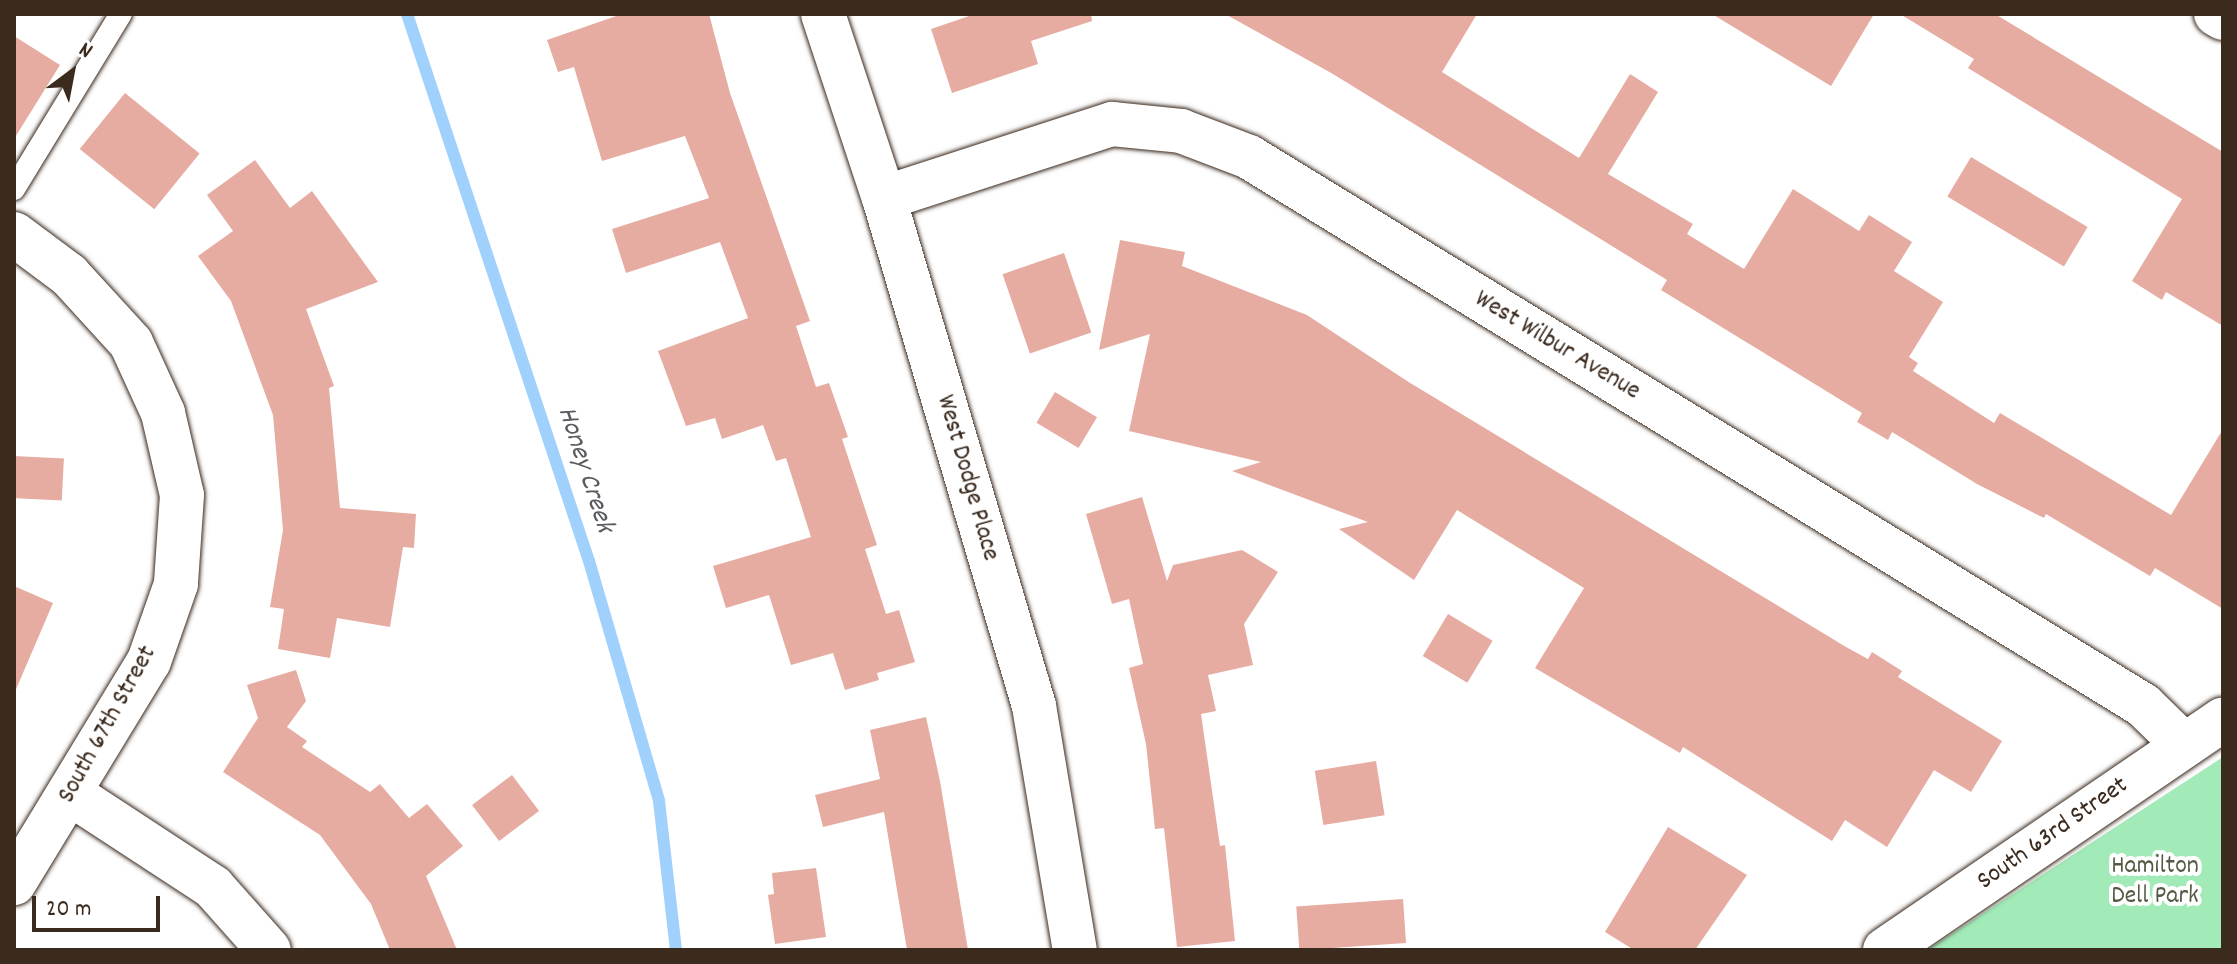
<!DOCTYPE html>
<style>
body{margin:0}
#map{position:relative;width:2237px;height:964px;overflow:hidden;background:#fff;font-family:Dekko,sans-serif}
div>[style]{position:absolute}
.green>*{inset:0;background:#a2eab8}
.stream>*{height:12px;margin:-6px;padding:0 6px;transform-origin:6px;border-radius:6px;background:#a0d0fc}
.building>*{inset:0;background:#e6aca1;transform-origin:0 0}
.roads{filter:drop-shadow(0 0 2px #3b2a1e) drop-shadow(0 0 2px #3b2a1e)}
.lane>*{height:22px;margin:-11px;padding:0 11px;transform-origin:11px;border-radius:11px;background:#fff}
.street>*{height:44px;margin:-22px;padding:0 22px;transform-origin:22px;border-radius:22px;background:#fff}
span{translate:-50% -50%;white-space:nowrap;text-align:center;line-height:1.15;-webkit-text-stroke:8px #fff;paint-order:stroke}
.street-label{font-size:26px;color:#3b2a1e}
.park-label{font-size:26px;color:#555a44}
.water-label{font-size:28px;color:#595c61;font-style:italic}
.frame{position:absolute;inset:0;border:16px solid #3b2a1e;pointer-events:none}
.north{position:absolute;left:32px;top:32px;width:80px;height:80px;-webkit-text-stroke:6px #fff;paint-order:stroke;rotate:32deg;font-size:22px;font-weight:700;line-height:32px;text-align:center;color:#3b2a1e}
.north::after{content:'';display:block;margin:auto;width:28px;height:36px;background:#3b2a1e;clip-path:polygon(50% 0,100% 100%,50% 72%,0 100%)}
.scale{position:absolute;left:32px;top:896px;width:128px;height:36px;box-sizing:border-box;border:4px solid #3b2a1e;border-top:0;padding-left:10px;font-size:24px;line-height:28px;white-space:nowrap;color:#3b2a1e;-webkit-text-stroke:6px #fff;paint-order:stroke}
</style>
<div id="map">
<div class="green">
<i style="clip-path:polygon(2223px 757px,2223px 950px,1927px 950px)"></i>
</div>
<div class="stream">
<i style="left:407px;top:14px;width:576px;rotate:71.6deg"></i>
<i style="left:589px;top:561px;width:250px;rotate:73.7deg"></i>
<i style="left:659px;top:801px;width:150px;rotate:83.5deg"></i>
</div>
<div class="building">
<i style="clip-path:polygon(622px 14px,709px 14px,730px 93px,810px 321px,796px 326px,816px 387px,829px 383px,848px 437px,842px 439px,877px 545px,865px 549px,886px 614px,899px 610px,915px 662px,877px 673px,879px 680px,845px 690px,833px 653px,791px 665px,769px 595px,726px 608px,713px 566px,811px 537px,786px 458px,776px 461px,763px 425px,722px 439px,715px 418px,686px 426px,658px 351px,748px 318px,720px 242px,626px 273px,612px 229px,709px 198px,685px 136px,602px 161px,574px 67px,558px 72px,547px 40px)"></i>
<i style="clip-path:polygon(975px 14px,1091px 14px,1092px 21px,1031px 41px,1038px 64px,952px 93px,931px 29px)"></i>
<i style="clip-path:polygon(1225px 14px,1477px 14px,1442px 72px,1579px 158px,1630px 74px,1658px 92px,1608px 174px,1693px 224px,1687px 234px,1744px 269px,1793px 189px,1859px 231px,1869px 215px,1912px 242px,1894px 271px,1943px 302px,1909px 357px,1918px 363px,1913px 371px,1994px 423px,2000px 413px,2171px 515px,2223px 429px,2223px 609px,2155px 568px,2150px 576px,2046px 514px,2044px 518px,1977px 484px,1892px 432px,1888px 440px,1857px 422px,1862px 413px,1661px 290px,1667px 280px,1333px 74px)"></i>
<i style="clip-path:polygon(1712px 14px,1874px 14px,1831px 86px)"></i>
<i style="clip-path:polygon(1900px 14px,1995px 14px,2223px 152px,2223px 326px,2166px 292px,2162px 300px,2132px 281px,2182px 199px,1968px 68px,1974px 59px)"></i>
<i style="clip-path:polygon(14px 36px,60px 65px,14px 139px)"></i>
<i style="left:125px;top:93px;width:96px;height:72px;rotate:39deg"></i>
<i style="left:1971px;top:157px;width:136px;height:46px;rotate:31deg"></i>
<i style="clip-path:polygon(255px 160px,290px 208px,312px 191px,378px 282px,306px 309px,334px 386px,329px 388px,340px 508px,416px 514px,414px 548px,403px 547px,390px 627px,337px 618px,330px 658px,278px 649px,284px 609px,270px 607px,283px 530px,273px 415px,231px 301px,198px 256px,233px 231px,207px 195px)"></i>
<i style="clip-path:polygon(1120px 240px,1185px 252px,1182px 266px,1307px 315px,1407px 381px,1846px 647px,1868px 659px,1872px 652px,1902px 671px,1898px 677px,2002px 741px,1971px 792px,1934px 770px,1887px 847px,1845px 820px,1832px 841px,1683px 747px,1680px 753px,1535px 668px,1584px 588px,1457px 510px,1414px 580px,1339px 529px,1368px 522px,1232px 471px,1261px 462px,1129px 431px,1150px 334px,1099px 350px)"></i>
<i style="left:1064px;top:253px;width:84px;height:65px;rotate:71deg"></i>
<i style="left:1055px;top:392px;width:49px;height:36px;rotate:31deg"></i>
<i style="left:14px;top:456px;width:50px;height:42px;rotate:3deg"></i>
<i style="clip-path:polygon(1142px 497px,1167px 581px,1173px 565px,1242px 550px,1278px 572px,1244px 624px,1253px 665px,1208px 675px,1216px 711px,1201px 714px,1220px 846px,1225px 845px,1235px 941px,1177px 947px,1164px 828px,1155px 829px,1146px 744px,1129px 668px,1143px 664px,1129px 599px,1112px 604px,1086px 514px)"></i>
<i style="clip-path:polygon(14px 586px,53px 603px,14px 694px)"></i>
<i style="left:1448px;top:614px;width:52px;height:49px;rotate:31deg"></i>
<i style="clip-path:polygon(296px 670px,306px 701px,287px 727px,307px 741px,302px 747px,370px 792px,380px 784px,409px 818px,427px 804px,463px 846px,426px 876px,457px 950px,390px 950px,371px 904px,320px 835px,223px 772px,258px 718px,247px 685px)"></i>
<i style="clip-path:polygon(926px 717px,940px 781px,968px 950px,907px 950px,884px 812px,823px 827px,815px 795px,880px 779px,870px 730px)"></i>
<i style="left:1376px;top:761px;width:55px;height:62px;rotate:81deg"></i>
<i style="left:512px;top:775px;width:45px;height:50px;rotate:53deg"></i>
<i style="clip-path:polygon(1668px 827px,1747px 875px,1695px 950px,1634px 950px,1605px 932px)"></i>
<i style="clip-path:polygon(816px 868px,826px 937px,775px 944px,768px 895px,774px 894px,772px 873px)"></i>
<i style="left:1403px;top:899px;width:44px;height:107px;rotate:86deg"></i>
</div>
<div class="roads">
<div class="lane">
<i style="left:14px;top:189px;width:205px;rotate:-58.6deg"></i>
</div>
<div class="street">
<i style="left:823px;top:14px;width:194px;rotate:71.7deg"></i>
<i style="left:884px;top:198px;width:530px;rotate:73.55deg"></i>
<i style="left:1034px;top:706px;width:247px;rotate:80.5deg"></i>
<i style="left:2216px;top:14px;width:8px;rotate:30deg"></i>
<i style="left:884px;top:198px;width:240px;rotate:-18deg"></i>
<i style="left:1112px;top:124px;width:69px;rotate:5.8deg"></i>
<i style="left:1181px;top:131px;width:73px;rotate:20.9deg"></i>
<i style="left:1249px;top:157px;width:1049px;rotate:31.51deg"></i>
<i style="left:2143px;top:705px;width:56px;rotate:44.3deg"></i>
<i style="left:14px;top:234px;width:69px;rotate:36.7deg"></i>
<i style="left:69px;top:275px;width:92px;rotate:47.6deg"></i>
<i style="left:131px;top:343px;width:77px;rotate:65.4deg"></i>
<i style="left:163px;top:413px;width:84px;rotate:77deg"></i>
<i style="left:182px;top:495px;width:89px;rotate:93.9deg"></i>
<i style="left:176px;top:584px;width:82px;rotate:109.3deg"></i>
<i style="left:149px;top:661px;width:260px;rotate:121.3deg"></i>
<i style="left:71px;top:794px;width:170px;rotate:33.2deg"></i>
<i style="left:213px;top:887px;width:84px;rotate:48.4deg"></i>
<i style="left:1885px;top:950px;width:409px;rotate:-34.3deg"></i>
</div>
</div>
<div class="street-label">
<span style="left:1557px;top:346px;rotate:31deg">West Wilbur Avenue</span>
<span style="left:967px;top:478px;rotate:74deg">West Dodge Place</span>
<span style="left:108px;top:725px;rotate:-61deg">South 67th Street</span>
<span style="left:2053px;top:834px;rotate:-35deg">South 63rd Street</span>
</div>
<div class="park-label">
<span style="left:2155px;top:882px">Hamilton<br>Dell Park</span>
</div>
<div class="water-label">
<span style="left:584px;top:470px;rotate:72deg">Honey Creek</span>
</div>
<div class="frame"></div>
<div class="north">N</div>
<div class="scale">20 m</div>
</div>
